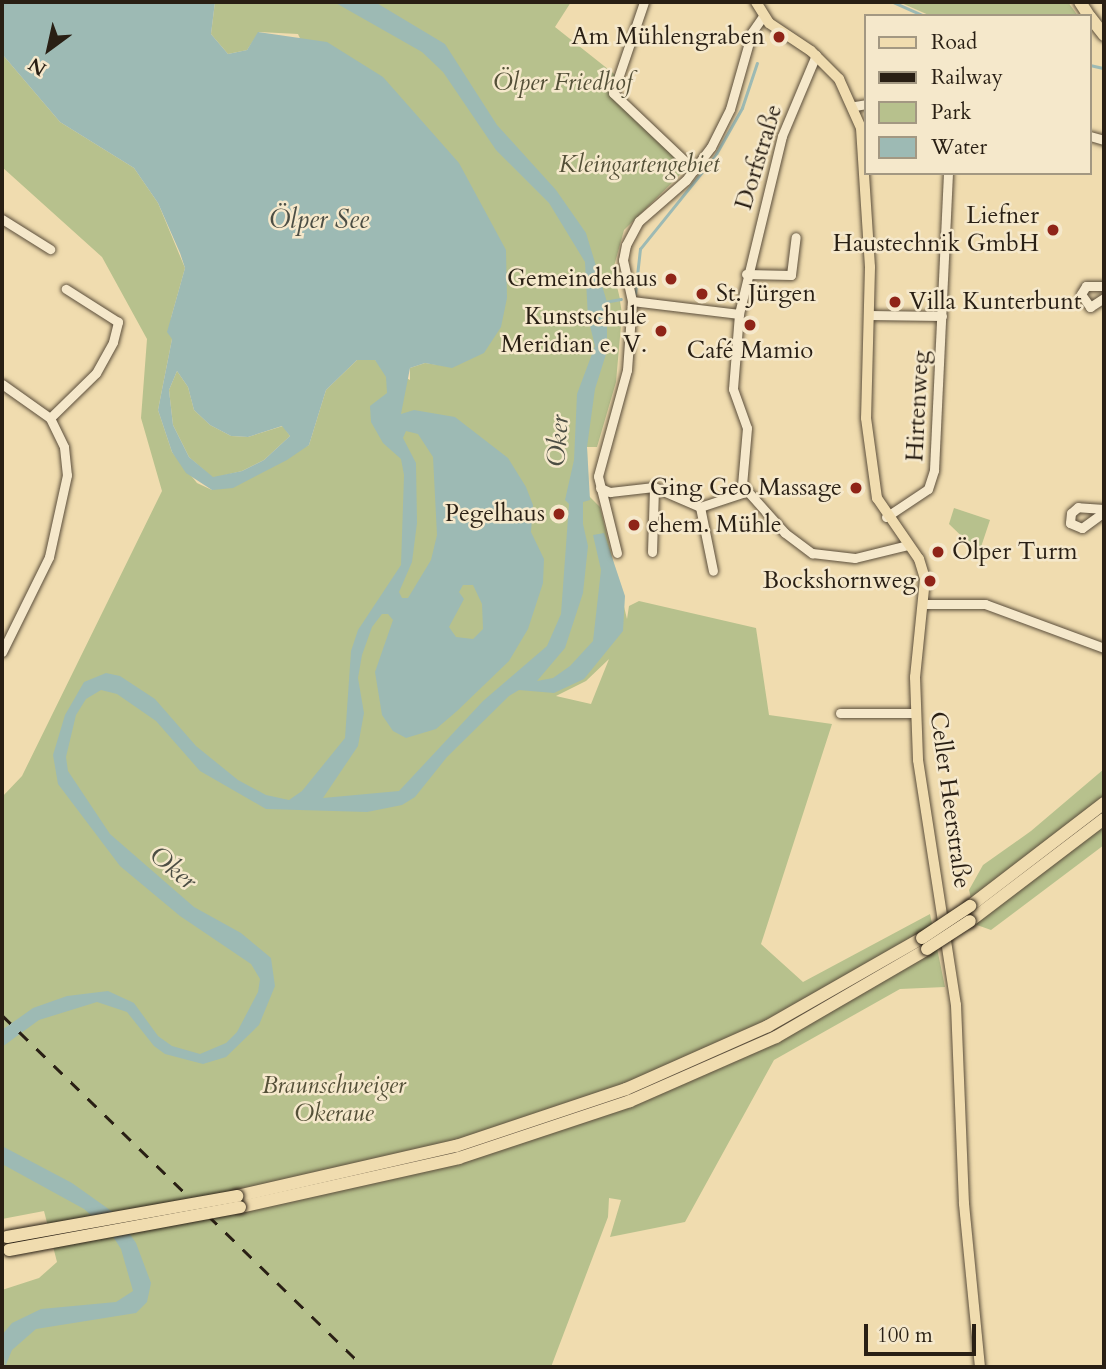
<!DOCTYPE html>
<meta charset="utf-8">
<style>
body{margin:0}
#map{position:relative;width:1106px;height:1369px;overflow:hidden;background:#f0dcaf;font-family:Cardo,serif}
div>[style]{position:absolute}
.green>*{inset:0;background:#b7c18d}
.water>*{inset:0;background:#9dbab4}
.stream>*{height:2.5px;margin:-1.25px;padding:0 1.25px;transform-origin:1.25px;border-radius:1.25px;background:#9dbab4}
.roads{filter:drop-shadow(0 0 2px #5b4e3b) drop-shadow(0 0 2px #5b4e3b)}
.minor>*{height:9px;margin:-4.5px;padding:0 4.5px;transform-origin:4.5px;border-radius:4.5px;background:#f5e8cb}
.major>*{height:10px;margin:-5px;padding:0 5px;transform-origin:5px;border-radius:5px;background:#f0dcaf}
.highway>*{height:12px;margin:-6px;padding:0 6px;transform-origin:6px;border-radius:6px;background:#f0dcaf}
.rail>*{height:2.5px;margin-top:-1.25px;transform-origin:0;background:repeating-linear-gradient(90deg,#291f14 0 12px,transparent 0 24px)}
.bridges{filter:drop-shadow(0 0 2px #291f14) drop-shadow(0 0 2px #291f14)}
.highway-bridge>*{height:12px;margin:-6px;padding:0 6px;transform-origin:6px;border-radius:6px;background:#f0dcaf}
.dots>*{width:19px;height:19px;translate:-50% -50%;box-sizing:border-box;border:4px solid #f5e8cb;border-radius:50%}
span{translate:-50% -50%;white-space:nowrap;text-align:center;line-height:1.15;-webkit-text-stroke:5px #f5e8cb;paint-order:stroke}
.poi-label{font-size:24px;color:#291f14}
.right{translate:-100% -50%;text-align:right}
.left{translate:0 -50%;text-align:left}
.park-label{font-size:24px;color:#545038;font-style:italic}
.street-label{font-size:24px;color:#291f14}
.water-label{font-size:26px;color:#4c4e44;font-style:italic}
.frame{position:absolute;inset:0;border:4px solid #291f14;pointer-events:none}
.legend{position:absolute;left:864px;top:14px;width:228px;height:161px;box-sizing:border-box;background:#f5e8cb;border:2px solid #a39882;margin:0;padding:9px 12px;list-style:none;font-size:21px;color:#291f14}
.legend li{display:flex;align-items:center;gap:14px;height:35px}
.legend b{width:35px;border:2px solid #a39882}
.north{position:absolute;left:14px;top:14px;width:70px;height:70px;-webkit-text-stroke:5px #f5e8cb;paint-order:stroke;rotate:213deg;font-size:19px;font-weight:700;line-height:28px;text-align:center;color:#291f14}
.north::after{content:'';display:block;margin:auto;width:24px;height:32px;background:#291f14;clip-path:polygon(50% 0,100% 100%,50% 72%,0 100%)}
.scale{position:absolute;left:864px;top:1324px;width:112px;height:32px;box-sizing:border-box;border:4px solid #291f14;border-top:0;padding-left:9px;font-size:21px;line-height:24px;white-space:nowrap;color:#291f14;-webkit-text-stroke:5px #f5e8cb;paint-order:stroke}
</style>
<div id="map">
<div class="green">
<i style="clip-path:polygon(evenodd,215px 2px,571px 2px,555px 27px,618px 77px,613px 93px,689px 166px,624px 230px,613px 270px,620px 299px,607px 302px,620px 301px,622px 314px,616px 382px,597px 447px,587px 447px,588px 495px,600px 507px,627px 619px,629px 606px,639px 601px,756px 628px,769px 715px,832px 724px,761px 944px,803px 982px,930px 914px,945px 987px,900px 989px,774px 1060px,685px 1222px,610px 1237px,621px 1200px,609px 1198px,608px 1217px,551px 1367px,2px 1367px,2px 1290px,39px 1278px,57px 1262px,44px 1211px,2px 1219px,2px 797px,22px 776px,162px 491px,141px 418px,147px 339px,102px 257px,2px 167px,2px 54px,60px 122px,134px 168px,158px 203px,185px 268px,171px 318px,172px 339px,158px 410px,172px 452px,197px 483px,212px 490px,309px 445px,326px 390px,357px 360px,375px 360px,410px 380px,410px 368px,425px 363px,452px 367px,298px 34px,259px 32px,247px 50px,228px 54px,211px 34px,215px 2px,609px 659px,591px 704px,556px 696px,586px 681px,609px 659px)"></i>
<i style="clip-path:polygon(899px 2px,1068px 2px,1078px 16px,931px 16px)"></i>
<i style="clip-path:polygon(177px 371px,188px 387px,194px 410px,210px 425px,231px 436px,248px 437px,283px 426px,290px 436px,264px 460px,242px 471px,213px 478px,189px 457px,173px 425px,169px 390px)"></i>
<i style="clip-path:polygon(954px 508px,990px 520px,979px 553px,949px 524px)"></i>
<i style="clip-path:polygon(1104px 769px,1104px 845px,991px 930px,977px 925px,969px 890px,983px 865px,1031px 831px)"></i>
</div>
<div class="water">
<i style="clip-path:polygon(evenodd,2px 2px,215px 2px,211px 34px,228px 54px,247px 50px,258px 32px,327px 42px,383px 77px,459px 163px,506px 250px,507px 298px,501px 327px,484px 353px,452px 368px,425px 363px,410px 368px,401px 414px,414px 410px,455px 417px,508px 458px,526px 487px,533px 505px,531px 532px,544px 559px,543px 583px,528px 629px,509px 661px,457px 711px,436px 729px,406px 738px,393px 731px,382px 715px,375px 672px,393px 620px,388px 614px,382px 614px,372px 627px,362px 655px,358px 678px,364px 713px,358px 746px,323px 798px,399px 791px,483px 701px,547px 646px,561px 614px,569px 504px,565px 500px,574px 460px,577px 394px,595px 346px,588px 318px,585px 262px,549px 203px,496px 150px,443px 72px,422px 52px,334px 2px,375px 2px,445px 44px,497px 125px,556px 190px,586px 233px,607px 302px,607px 351px,595px 389px,587px 447px,590px 500px,583px 502px,583px 524px,588px 546px,583px 593px,565px 648px,537px 681px,553px 678px,570px 666px,593px 641px,601px 570px,593px 535px,604px 533px,625px 596px,623px 631px,584px 679px,554px 693px,519px 690px,509px 696px,447px 757px,415px 797px,402px 805px,367px 812px,266px 809px,200px 771px,156px 721px,117px 694px,101px 690px,86px 699px,76px 715px,66px 757px,68px 771px,110px 834px,194px 907px,241px 933px,271px 958px,275px 986px,259px 1025px,226px 1057px,203px 1064px,165px 1054px,154px 1046px,127px 1012px,97px 1002px,39px 1020px,2px 1047px,2px 1030px,33px 1008px,67px 996px,108px 991px,134px 1003px,158px 1036px,172px 1046px,200px 1054px,226px 1043px,237px 1032px,258px 992px,260px 979px,251px 964px,180px 916px,120px 866px,58px 784px,53px 755px,65px 715px,84px 682px,106px 673px,120px 676px,155px 699px,196px 746px,238px 780px,266px 795px,289px 800px,302px 791px,345px 738px,351px 651px,358px 630px,401px 565px,404px 475px,401px 459px,383px 443px,371px 422px,370px 406px,387px 393px,386px 377px,375px 360px,357px 360px,326px 390px,309px 445px,287px 460px,233px 488px,212px 490px,186px 473px,172px 452px,158px 410px,172px 339px,167px 332px,185px 268px,180px 253px,158px 203px,134px 168px,60px 122px,2px 54px,2px 2px,177px 371px,188px 387px,194px 410px,210px 425px,231px 436px,248px 437px,282px 426px,290px 436px,264px 460px,242px 471px,213px 477px,189px 457px,173px 425px,169px 390px,177px 371px,2px 2px,406px 431px,418px 434px,433px 457px,437px 535px,431px 560px,408px 598px,402px 598px,399px 592px,412px 562px,417px 523px,416px 463px,403px 438px,406px 431px,2px 2px,463px 585px,473px 585px,482px 604px,483px 629px,473px 639px,456px 637px,449px 627px,464px 599px,459px 592px,463px 585px)"></i>
<i style="clip-path:polygon(2px 1146px,72px 1183px,117px 1215px,136px 1243px,151px 1283px,147px 1302px,136px 1313px,36px 1329px,12px 1350px,5px 1367px,2px 1335px,12px 1323px,41px 1309px,116px 1302px,133px 1291px,121px 1249px,110px 1232px,84px 1209px,2px 1164px)"></i>
</div>
<div class="stream">
<i style="left:893px;top:2px;width:35px;rotate:24deg"></i>
<i style="left:1090px;top:65px;width:13px;rotate:13deg"></i>
<i style="left:635px;top:294px;width:45px;rotate:-83.7deg"></i>
<i style="left:640px;top:249px;width:119px;rotate:-51.1deg"></i>
<i style="left:715px;top:156px;width:55px;rotate:-60.6deg"></i>
<i style="left:742px;top:108px;width:47px;rotate:-71.6deg"></i>
<i style="left:604px;top:302px;width:17px;rotate:-10deg"></i>
</div>
<div class="roads">
<div class="minor">
<i style="left:644px;top:2px;width:96px;rotate:108.8deg"></i>
<i style="left:613px;top:93px;width:112px;rotate:43.5deg"></i>
<i style="left:816px;top:55px;width:88px;rotate:112.8deg"></i>
<i style="left:782px;top:136px;width:183px;rotate:103.6deg"></i>
<i style="left:739px;top:314px;width:75px;rotate:94.6deg"></i>
<i style="left:733px;top:389px;width:41px;rotate:70.3deg"></i>
<i style="left:747px;top:428px;width:57px;rotate:95deg"></i>
<i style="left:742px;top:485px;width:64px;rotate:48.1deg"></i>
<i style="left:785px;top:533px;width:34px;rotate:37deg"></i>
<i style="left:812px;top:553px;width:43px;rotate:6.6deg"></i>
<i style="left:855px;top:558px;width:55px;rotate:-13.8deg"></i>
<i style="left:855px;top:106px;width:11px;rotate:-10deg"></i>
<i style="left:1090px;top:136px;width:15px;rotate:16deg"></i>
<i style="left:2px;top:219px;width:57px;rotate:32deg"></i>
<i style="left:746px;top:274px;width:45px;rotate:1.3deg"></i>
<i style="left:791px;top:275px;width:38px;rotate:-83deg"></i>
<i style="left:1104px;top:286px;width:18px;rotate:180deg"></i>
<i style="left:1086px;top:286px;width:9px;rotate:122deg"></i>
<i style="left:1081px;top:294px;width:16px;rotate:55deg"></i>
<i style="left:1090px;top:307px;width:17px;rotate:-33deg"></i>
<i style="left:632px;top:301px;width:108px;rotate:6.9deg"></i>
<i style="left:869px;top:315px;width:73px;rotate:0.8deg"></i>
<i style="left:2px;top:384px;width:59px;rotate:35.3deg"></i>
<i style="left:50px;top:418px;width:32px;rotate:64deg"></i>
<i style="left:64px;top:447px;width:28px;rotate:84deg"></i>
<i style="left:67px;top:475px;width:84px;rotate:102.4deg"></i>
<i style="left:49px;top:557px;width:106px;rotate:116.3deg"></i>
<i style="left:50px;top:418px;width:64px;rotate:-44.4deg"></i>
<i style="left:96px;top:373px;width:35px;rotate:-61deg"></i>
<i style="left:113px;top:342px;width:21px;rotate:-76deg"></i>
<i style="left:118px;top:322px;width:62px;rotate:-147.6deg"></i>
<i style="left:600px;top:488px;width:11px;rotate:22deg"></i>
<i style="left:610px;top:492px;width:44px;rotate:-6.5deg"></i>
<i style="left:654px;top:487px;width:50px;rotate:23.5deg"></i>
<i style="left:700px;top:507px;width:47px;rotate:-18.4deg"></i>
<i style="left:700px;top:507px;width:65px;rotate:78.5deg"></i>
<i style="left:1104px;top:509px;width:26px;rotate:-176deg"></i>
<i style="left:1078px;top:507px;width:9px;rotate:139deg"></i>
<i style="left:1071px;top:513px;width:10px;rotate:96deg"></i>
<i style="left:1070px;top:523px;width:13px;rotate:23deg"></i>
<i style="left:1082px;top:528px;width:27px;rotate:-36deg"></i>
<i style="left:886px;top:517px;width:50px;rotate:-33.7deg"></i>
<i style="left:928px;top:489px;width:20px;rotate:-72deg"></i>
<i style="left:934px;top:470px;width:297px;rotate:-87.3deg"></i>
<i style="left:652px;top:552px;width:65px;rotate:-88.2deg"></i>
<i style="left:617px;top:553px;width:79px;rotate:-103.9deg"></i>
<i style="left:598px;top:476px;width:110px;rotate:-74.7deg"></i>
<i style="left:627px;top:370px;width:69px;rotate:-85.9deg"></i>
<i style="left:632px;top:301px;width:42px;rotate:-102.4deg"></i>
<i style="left:623px;top:260px;width:15px;rotate:-79deg"></i>
<i style="left:626px;top:245px;width:27px;rotate:-62deg"></i>
<i style="left:639px;top:221px;width:62px;rotate:-41.1deg"></i>
<i style="left:686px;top:180px;width:41px;rotate:-52.9deg"></i>
<i style="left:711px;top:147px;width:42px;rotate:-63.4deg"></i>
<i style="left:730px;top:109px;width:80px;rotate:-74.1deg"></i>
<i style="left:752px;top:32px;width:19px;rotate:-55deg"></i>
<i style="left:924px;top:604px;width:61px"></i>
<i style="left:985px;top:604px;width:127px;rotate:20.3deg"></i>
<i style="left:840px;top:713px;width:75px"></i>
</div>
<div class="major">
<i style="left:756px;top:2px;width:25px;rotate:58deg"></i>
<i style="left:769px;top:23px;width:50px;rotate:33.7deg"></i>
<i style="left:811px;top:51px;width:40px;rotate:45deg"></i>
<i style="left:839px;top:79px;width:54px;rotate:65.8deg"></i>
<i style="left:861px;top:128px;width:139px;rotate:86.3deg"></i>
<i style="left:870px;top:267px;width:151px;rotate:91.5deg"></i>
<i style="left:866px;top:418px;width:81px;rotate:82.2deg"></i>
<i style="left:877px;top:498px;width:74px;rotate:55.5deg"></i>
<i style="left:919px;top:559px;width:21px;rotate:73deg"></i>
<i style="left:925px;top:579px;width:99px;rotate:95.8deg"></i>
<i style="left:915px;top:677px;width:83px;rotate:87.9deg"></i>
<i style="left:918px;top:760px;width:248px;rotate:81.2deg"></i>
<i style="left:956px;top:1005px;width:199px;rotate:87.7deg"></i>
<i style="left:964px;top:1204px;width:164px;rotate:84.4deg"></i>
</div>
<div class="highway">
<i style="left:1080px;top:2px;width:17px;rotate:57deg"></i>
<i style="left:1090px;top:17px;width:23px;rotate:52deg"></i>
<i style="left:970px;top:906px;width:169px;rotate:-37.5deg"></i>
<i style="left:970px;top:921px;width:168px;rotate:-37.3deg"></i>
<i style="left:237px;top:1196px;width:225px;rotate:-12.9deg"></i>
<i style="left:456px;top:1146px;width:179px;rotate:-18.5deg"></i>
<i style="left:626px;top:1089px;width:155px;rotate:-23.9deg"></i>
<i style="left:768px;top:1026px;width:177px;rotate:-29.7deg"></i>
<i style="left:240px;top:1207px;width:224px;rotate:-12.6deg"></i>
<i style="left:459px;top:1158px;width:180px;rotate:-18.4deg"></i>
<i style="left:630px;top:1101px;width:159px;rotate:-23.7deg"></i>
<i style="left:776px;top:1037px;width:175px;rotate:-30.2deg"></i>
</div>
</div>
<div class="rail">
<i style="left:2px;top:1015px;width:505px;rotate:44.2deg"></i>
</div>
<div class="bridges">
<div class="highway-bridge">
<i style="left:922px;top:938px;width:58px;rotate:-33.7deg"></i>
<i style="left:927px;top:949px;width:51px;rotate:-33.1deg"></i>
<i style="left:7px;top:1237px;width:234px;rotate:-10.1deg"></i>
<i style="left:9px;top:1250px;width:235px;rotate:-10.5deg"></i>
</div>
</div>
<div class="dots">
<i style="left:779px;top:37px;background:#8f2418"></i>
<i style="left:1053px;top:230px;background:#8f2418"></i>
<i style="left:671px;top:279px;background:#8f2418"></i>
<i style="left:702px;top:294px;background:#8f2418"></i>
<i style="left:895px;top:302px;background:#8f2418"></i>
<i style="left:750px;top:325px;background:#8f2418"></i>
<i style="left:661px;top:331px;background:#8f2418"></i>
<i style="left:856px;top:488px;background:#8f2418"></i>
<i style="left:559px;top:514px;background:#8f2418"></i>
<i style="left:634px;top:525px;background:#8f2418"></i>
<i style="left:938px;top:552px;background:#8f2418"></i>
<i style="left:930px;top:581px;background:#8f2418"></i>
</div>
<div class="poi-label">
<span class="right" style="left:765px;top:37px">Am Mühlengraben</span>
<span class="right" style="left:1039px;top:230px">Liefner<br>Haustechnik GmbH</span>
<span class="right" style="left:657px;top:279px">Gemeindehaus</span>
<span class="left" style="left:716px;top:294px">St. Jürgen</span>
<span class="left" style="left:909px;top:302px">Villa Kunterbunt</span>
<span class="right" style="left:647px;top:331px">Kunstschule<br>Meridian e. V.</span>
<span style="left:750px;top:351px">Café Mamio</span>
<span class="right" style="left:842px;top:488px">Ging Geo Massage</span>
<span class="right" style="left:545px;top:514px">Pegelhaus</span>
<span class="left" style="left:648px;top:525px">ehem. Mühle</span>
<span class="left" style="left:952px;top:552px">Ölper Turm</span>
<span class="right" style="left:916px;top:581px">Bockshornweg</span>
</div>
<div class="park-label">
<span style="left:563px;top:83px">Ölper Friedhof</span>
<span style="left:639px;top:165px">Kleingartengebiet</span>
<span style="left:334px;top:1100px">Braunschweiger<br>Okeraue</span>
</div>
<div class="street-label">
<span style="left:759px;top:157px;rotate:-73deg">Dorfstraße</span>
<span style="left:918px;top:406px;rotate:-87deg">Hirtenweg</span>
<span style="left:950px;top:800px;rotate:82deg">Celler Heerstraße</span>
</div>
<div class="water-label">
<span style="left:319px;top:220px">Ölper See</span>
<span style="left:558px;top:441px;rotate:-86deg">Oker</span>
<span style="left:173px;top:868px;rotate:39deg">Oker</span>
</div>
<div class="frame"></div>
<ul class="legend">
<li><b style="height:9px;background:#f0dcaf"></b>Road</li>
<li><b style="height:9px;background:#291f14"></b>Railway</li>
<li><b style="height:19px;background:#b7c18d"></b>Park</li>
<li><b style="height:19px;background:#9dbab4"></b>Water</li>
</ul>
<div class="north">N</div>
<div class="scale">100 m</div>
</div>
